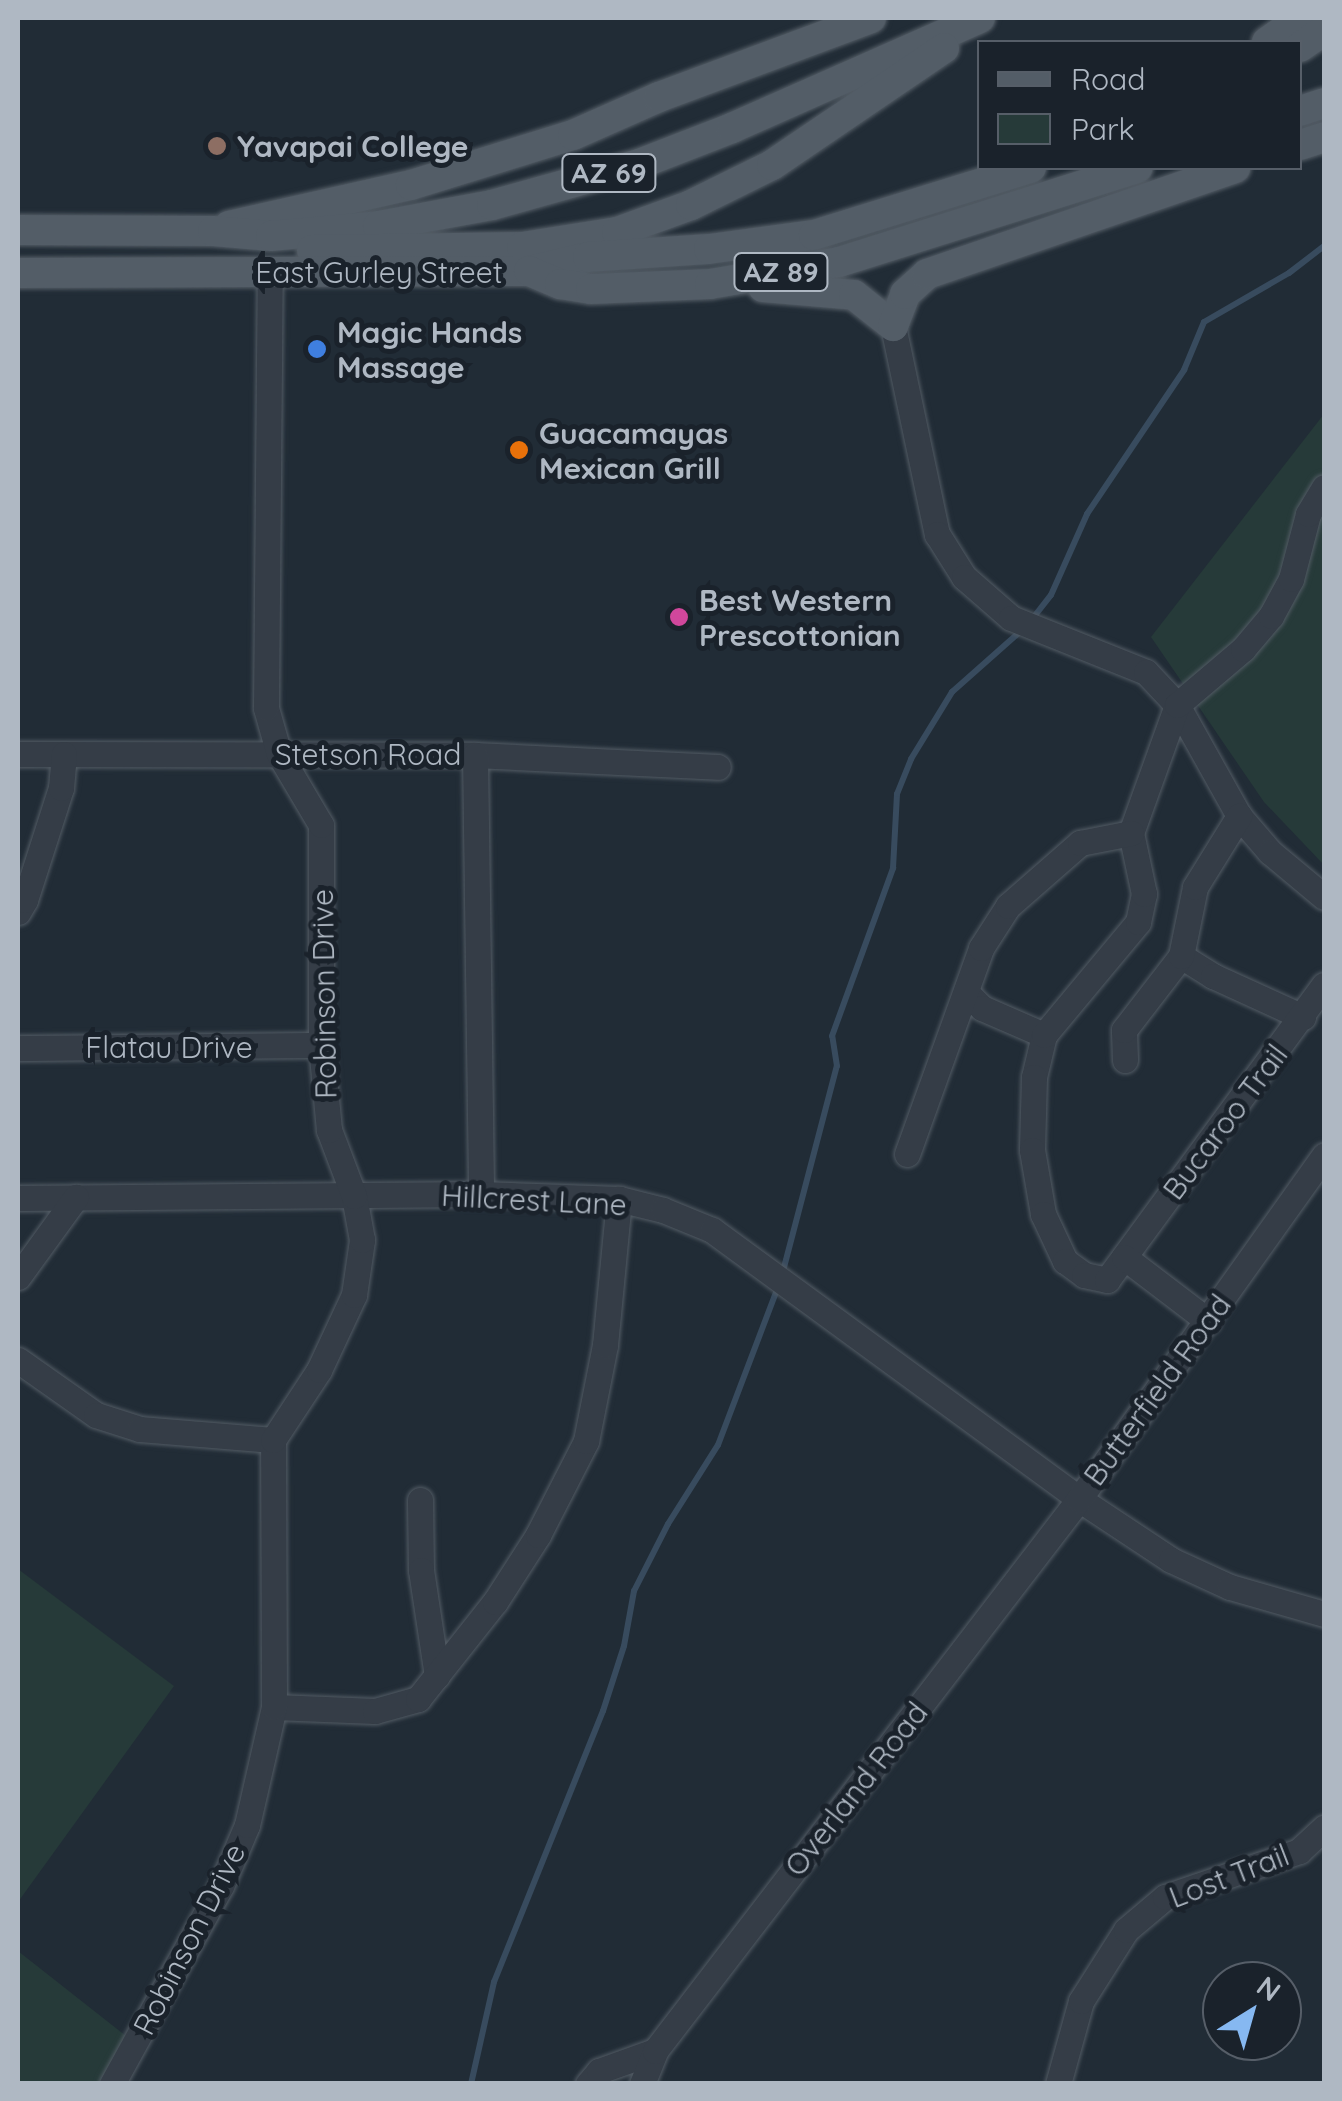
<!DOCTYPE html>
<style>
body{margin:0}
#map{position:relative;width:1342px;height:2101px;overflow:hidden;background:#212c36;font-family:Quicksand,sans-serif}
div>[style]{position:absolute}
.green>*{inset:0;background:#263a39}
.stream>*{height:6px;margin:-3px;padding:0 3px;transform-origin:3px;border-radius:3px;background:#384b5e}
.roads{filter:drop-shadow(0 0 2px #525b64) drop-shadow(0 0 2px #525b64)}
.minor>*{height:25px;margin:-12.5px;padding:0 12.5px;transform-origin:12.5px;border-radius:12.5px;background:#353d47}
.major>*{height:30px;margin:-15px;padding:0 15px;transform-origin:15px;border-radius:15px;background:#535d67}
.dots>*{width:28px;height:28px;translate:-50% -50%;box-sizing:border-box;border:5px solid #1a222b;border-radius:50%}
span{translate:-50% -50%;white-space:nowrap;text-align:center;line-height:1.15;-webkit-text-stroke:10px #1a222b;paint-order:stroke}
.shield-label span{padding:2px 8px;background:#1a222b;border:2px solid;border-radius:8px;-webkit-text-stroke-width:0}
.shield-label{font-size:28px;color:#afb8c3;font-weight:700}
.poi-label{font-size:30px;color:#afb8c3;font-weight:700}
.left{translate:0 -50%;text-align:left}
.street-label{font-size:30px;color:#afb8c3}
.frame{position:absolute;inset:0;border:20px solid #afb8c3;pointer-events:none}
.legend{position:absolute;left:977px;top:40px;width:325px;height:130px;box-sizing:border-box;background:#1a222b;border:2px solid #565e68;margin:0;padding:12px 18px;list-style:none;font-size:30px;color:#afb8c3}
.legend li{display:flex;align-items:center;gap:20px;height:50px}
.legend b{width:50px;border:2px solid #565e68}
.north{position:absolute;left:1202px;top:1961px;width:100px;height:100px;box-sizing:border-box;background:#1a222b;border:2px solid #565e68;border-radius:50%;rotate:37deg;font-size:28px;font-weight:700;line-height:40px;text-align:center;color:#afb8c3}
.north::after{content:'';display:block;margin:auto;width:35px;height:45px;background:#86b8f1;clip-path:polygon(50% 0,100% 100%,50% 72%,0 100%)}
</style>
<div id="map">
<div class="green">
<i style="clip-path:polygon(1324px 414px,1324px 865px,1264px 802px,1151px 637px)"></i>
<i style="clip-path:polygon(18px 1569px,174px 1686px,18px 1902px)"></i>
<i style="clip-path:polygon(18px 1951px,126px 2036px,101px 2083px,18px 2083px)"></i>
</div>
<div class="stream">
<i style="left:1033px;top:618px;width:29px;rotate:-52deg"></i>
<i style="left:1051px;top:595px;width:89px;rotate:-66deg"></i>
<i style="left:1087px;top:514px;width:174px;rotate:-56deg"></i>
<i style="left:1184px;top:370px;width:52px;rotate:-67.4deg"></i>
<i style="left:1204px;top:322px;width:98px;rotate:-30deg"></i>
<i style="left:1289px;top:273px;width:44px;rotate:-37.6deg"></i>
<i style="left:782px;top:1275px;width:216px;rotate:-75.3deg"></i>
<i style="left:837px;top:1066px;width:30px;rotate:-99deg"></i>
<i style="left:832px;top:1036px;width:179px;rotate:-70deg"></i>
<i style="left:893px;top:868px;width:74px;rotate:-86.9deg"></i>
<i style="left:897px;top:794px;width:38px;rotate:-68deg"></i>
<i style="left:911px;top:759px;width:79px;rotate:-58.5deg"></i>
<i style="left:952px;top:692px;width:92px;rotate:-41.5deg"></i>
<i style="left:471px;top:2084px;width:105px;rotate:-77.3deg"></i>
<i style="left:494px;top:1982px;width:292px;rotate:-68.1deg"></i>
<i style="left:603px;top:1711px;width:68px;rotate:-72.1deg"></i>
<i style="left:624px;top:1646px;width:56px;rotate:-79.7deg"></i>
<i style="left:634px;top:1591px;width:75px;rotate:-63.1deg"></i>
<i style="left:668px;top:1524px;width:93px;rotate:-57.7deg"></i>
<i style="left:718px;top:1445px;width:169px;rotate:-69.2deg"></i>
</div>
<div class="roads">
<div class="minor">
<i style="left:893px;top:326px;width:213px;rotate:78.1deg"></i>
<i style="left:937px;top:534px;width:51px;rotate:57.9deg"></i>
<i style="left:964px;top:577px;width:62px;rotate:41.1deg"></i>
<i style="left:1011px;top:618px;width:145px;rotate:21.8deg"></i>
<i style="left:1146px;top:672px;width:45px;rotate:46.8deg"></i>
<i style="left:1177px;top:705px;width:127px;rotate:60.8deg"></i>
<i style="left:1239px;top:816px;width:48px;rotate:49.3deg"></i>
<i style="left:1270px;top:852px;width:70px;rotate:39.8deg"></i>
<i style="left:18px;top:754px;width:457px;rotate:0.1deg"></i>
<i style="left:475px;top:755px;width:243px;rotate:2.8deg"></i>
<i style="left:475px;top:755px;width:439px;rotate:89.2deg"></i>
<i style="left:18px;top:912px;width:14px;rotate:-60deg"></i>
<i style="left:25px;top:900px;width:118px;rotate:-72.2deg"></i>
<i style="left:61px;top:788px;width:34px;rotate:-85deg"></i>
<i style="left:1181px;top:956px;width:38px;rotate:32deg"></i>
<i style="left:1213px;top:976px;width:99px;rotate:24.5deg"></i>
<i style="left:967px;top:993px;width:21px;rotate:45deg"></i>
<i style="left:982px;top:1008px;width:68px;rotate:23.5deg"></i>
<i style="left:1044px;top:1035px;width:43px;rotate:103.4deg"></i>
<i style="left:1034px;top:1077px;width:73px;rotate:91.6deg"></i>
<i style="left:1032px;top:1150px;width:65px;rotate:80.2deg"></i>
<i style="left:1043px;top:1214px;width:52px;rotate:64.9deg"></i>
<i style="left:1065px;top:1261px;width:24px;rotate:36deg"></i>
<i style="left:1084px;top:1275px;width:24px;rotate:12deg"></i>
<i style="left:1107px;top:1280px;width:366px;rotate:-53.7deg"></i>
<i style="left:1044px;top:1035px;width:147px;rotate:-50.2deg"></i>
<i style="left:1138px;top:922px;width:29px;rotate:-78deg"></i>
<i style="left:1144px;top:894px;width:62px;rotate:-102deg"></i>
<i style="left:1131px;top:833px;width:136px;rotate:-70.2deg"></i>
<i style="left:1177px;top:705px;width:87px;rotate:-40.3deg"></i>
<i style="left:1243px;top:649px;width:43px;rotate:-49.7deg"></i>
<i style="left:1271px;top:616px;width:42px;rotate:-61.6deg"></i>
<i style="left:1291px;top:579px;width:67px;rotate:-75.3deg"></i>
<i style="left:1308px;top:514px;width:31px;rotate:-59deg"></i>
<i style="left:18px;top:1048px;width:303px;rotate:-0.6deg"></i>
<i style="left:1125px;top:1060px;width:30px;rotate:-92deg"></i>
<i style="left:1124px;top:1030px;width:93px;rotate:-52.4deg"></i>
<i style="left:1181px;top:956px;width:70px;rotate:-78.5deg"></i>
<i style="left:1195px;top:887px;width:84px;rotate:-58.2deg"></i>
<i style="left:907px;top:1154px;width:219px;rotate:-70.2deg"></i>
<i style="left:981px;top:948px;width:50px;rotate:-57.3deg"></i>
<i style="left:1008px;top:906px;width:96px;rotate:-41.2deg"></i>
<i style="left:1080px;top:843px;width:52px;rotate:-11.1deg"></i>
<i style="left:18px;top:1198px;width:463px;rotate:-0.5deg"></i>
<i style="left:481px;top:1194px;width:138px;rotate:2.1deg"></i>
<i style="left:619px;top:1199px;width:45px;rotate:14deg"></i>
<i style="left:663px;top:1210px;width:53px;rotate:22.2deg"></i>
<i style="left:712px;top:1230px;width:455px;rotate:36.2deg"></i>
<i style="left:1079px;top:1499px;width:110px;rotate:33.5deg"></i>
<i style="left:1171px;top:1560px;width:65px;rotate:24.6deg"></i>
<i style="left:1230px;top:1587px;width:98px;rotate:16deg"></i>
<i style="left:1124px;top:1257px;width:106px;rotate:37.3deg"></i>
<i style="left:18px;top:1277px;width:99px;rotate:-54.1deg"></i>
<i style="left:18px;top:1360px;width:95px;rotate:35.2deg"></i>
<i style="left:96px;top:1415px;width:46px;rotate:17.7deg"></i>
<i style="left:140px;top:1429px;width:133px;rotate:4.7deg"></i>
<i style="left:420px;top:1500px;width:70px;rotate:89.2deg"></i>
<i style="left:421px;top:1570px;width:107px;rotate:81.4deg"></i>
<i style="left:274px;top:1707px;width:101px;rotate:2.3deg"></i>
<i style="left:375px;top:1711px;width:45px;rotate:-15.6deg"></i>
<i style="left:418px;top:1699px;width:124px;rotate:-51.6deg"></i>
<i style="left:495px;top:1602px;width:80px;rotate:-57.3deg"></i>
<i style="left:538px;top:1535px;width:106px;rotate:-62.9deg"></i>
<i style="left:586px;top:1441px;width:98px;rotate:-78.8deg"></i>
<i style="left:605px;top:1345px;width:147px;rotate:-84.5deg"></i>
<i style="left:112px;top:2084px;width:226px;rotate:-61.2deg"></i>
<i style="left:221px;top:1886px;width:66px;rotate:-66.9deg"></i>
<i style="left:247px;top:1825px;width:121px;rotate:-77.1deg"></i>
<i style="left:274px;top:1707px;width:267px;rotate:-90.2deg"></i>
<i style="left:273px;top:1440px;width:84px;rotate:-56.7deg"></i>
<i style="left:319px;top:1370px;width:83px;rotate:-65deg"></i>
<i style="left:354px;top:1295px;width:56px;rotate:-81.7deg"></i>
<i style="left:362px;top:1240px;width:45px;rotate:-100.3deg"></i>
<i style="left:354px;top:1196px;width:71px;rotate:-110.7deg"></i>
<i style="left:329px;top:1130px;width:85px;rotate:-95.4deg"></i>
<i style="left:321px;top:1045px;width:220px;rotate:-90deg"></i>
<i style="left:321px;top:825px;width:82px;rotate:-120.6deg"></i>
<i style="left:279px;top:754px;width:48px;rotate:-105.8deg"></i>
<i style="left:266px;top:708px;width:435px;rotate:-89.5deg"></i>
<i style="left:588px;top:2084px;width:17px;rotate:-50deg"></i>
<i style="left:599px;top:2071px;width:59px;rotate:-19.7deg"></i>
<i style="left:642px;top:2084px;width:35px;rotate:-68deg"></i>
<i style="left:655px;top:2051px;width:696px;rotate:-52.47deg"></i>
<i style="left:1079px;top:1499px;width:422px;rotate:-54.5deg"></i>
<i style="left:1058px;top:2084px;width:86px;rotate:-74.5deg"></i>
<i style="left:1081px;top:2001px;width:84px;rotate:-57.6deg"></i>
<i style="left:1126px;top:1930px;width:51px;rotate:-40.2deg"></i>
<i style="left:1165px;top:1897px;width:142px;rotate:-18.9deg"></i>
<i style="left:1299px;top:1851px;width:34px;rotate:-43deg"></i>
</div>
<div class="major">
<i style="left:1267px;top:42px;width:42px;rotate:-35.2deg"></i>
<i style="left:1300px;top:47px;width:29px;rotate:-35deg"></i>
<i style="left:1300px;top:111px;width:25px;rotate:-18deg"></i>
<i style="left:1300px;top:145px;width:25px;rotate:-18deg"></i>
<i style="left:229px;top:226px;width:187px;rotate:-12.7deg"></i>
<i style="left:411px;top:185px;width:170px;rotate:-17.2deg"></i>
<i style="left:573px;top:135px;width:94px;rotate:-23.8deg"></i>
<i style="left:659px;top:97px;width:226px;rotate:-20.4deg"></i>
<i style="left:18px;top:230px;width:195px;rotate:0.3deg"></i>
<i style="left:213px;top:231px;width:58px;rotate:4.9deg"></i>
<i style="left:271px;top:236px;width:107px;rotate:-5.3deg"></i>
<i style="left:378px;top:226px;width:116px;rotate:-10.4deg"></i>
<i style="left:492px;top:205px;width:153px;rotate:-15.6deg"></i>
<i style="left:639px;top:164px;width:100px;rotate:-21.2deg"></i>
<i style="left:732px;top:128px;width:271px;rotate:-23.9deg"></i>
<i style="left:312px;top:250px;width:210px;rotate:-0.8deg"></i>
<i style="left:522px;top:247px;width:96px;rotate:-9deg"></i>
<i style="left:617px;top:232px;width:79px;rotate:-20deg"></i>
<i style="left:691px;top:205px;width:90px;rotate:-26.3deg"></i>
<i style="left:772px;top:165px;width:208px;rotate:-34.2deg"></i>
<i style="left:529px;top:271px;width:61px;rotate:-13.3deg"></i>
<i style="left:588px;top:257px;width:121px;rotate:-3.8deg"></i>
<i style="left:709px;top:249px;width:106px;rotate:-7.6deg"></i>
<i style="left:814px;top:235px;width:227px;rotate:-17.2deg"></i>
<i style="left:18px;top:273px;width:511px;rotate:-0.22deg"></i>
<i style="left:529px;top:271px;width:34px;rotate:23deg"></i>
<i style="left:560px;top:284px;width:31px;rotate:9deg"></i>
<i style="left:591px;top:289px;width:119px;rotate:-2.4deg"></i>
<i style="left:710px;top:284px;width:131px;rotate:-9.7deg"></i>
<i style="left:839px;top:262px;width:313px;rotate:-17.5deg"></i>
<i style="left:763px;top:287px;width:91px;rotate:5deg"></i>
<i style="left:854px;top:295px;width:50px;rotate:38.5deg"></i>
<i style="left:893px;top:326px;width:34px;rotate:-69deg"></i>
<i style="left:905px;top:294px;width:30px;rotate:-42deg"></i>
<i style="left:927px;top:274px;width:326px;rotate:-19deg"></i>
</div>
</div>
<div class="dots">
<i style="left:217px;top:146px;background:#8d6e63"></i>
<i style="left:317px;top:349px;background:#3f7fe0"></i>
<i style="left:519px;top:450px;background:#e8710a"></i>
<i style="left:679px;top:617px;background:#d1479c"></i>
</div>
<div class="shield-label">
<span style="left:609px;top:173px">AZ 69</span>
<span style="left:781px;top:272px">AZ 89</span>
</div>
<div class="poi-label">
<span class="left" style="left:237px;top:146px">Yavapai College</span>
<span class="left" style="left:337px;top:349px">Magic Hands<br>Massage</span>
<span class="left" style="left:539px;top:450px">Guacamayas<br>Mexican Grill</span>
<span class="left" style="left:699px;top:617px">Best Western<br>Prescottonian</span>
</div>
<div class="street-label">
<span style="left:379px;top:272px">East Gurley Street</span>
<span style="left:368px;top:754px">Stetson Road</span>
<span style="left:324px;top:994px;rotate:-91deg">Robinson Drive</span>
<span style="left:169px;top:1047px">Flatau Drive</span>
<span style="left:1225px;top:1122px;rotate:-53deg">Bucaroo Trail</span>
<span style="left:534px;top:1200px;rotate:3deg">Hillcrest Lane</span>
<span style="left:1157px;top:1390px;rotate:-54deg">Butterfield Road</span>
<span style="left:856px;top:1789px;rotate:-52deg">Overland Road</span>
<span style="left:1229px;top:1876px;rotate:-21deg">Lost Trail</span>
<span style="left:189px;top:1939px;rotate:-63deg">Robinson Drive</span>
</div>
<div class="frame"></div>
<ul class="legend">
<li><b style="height:12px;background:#535d67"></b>Road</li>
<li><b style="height:28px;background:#263a39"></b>Park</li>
</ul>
<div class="north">N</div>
</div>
